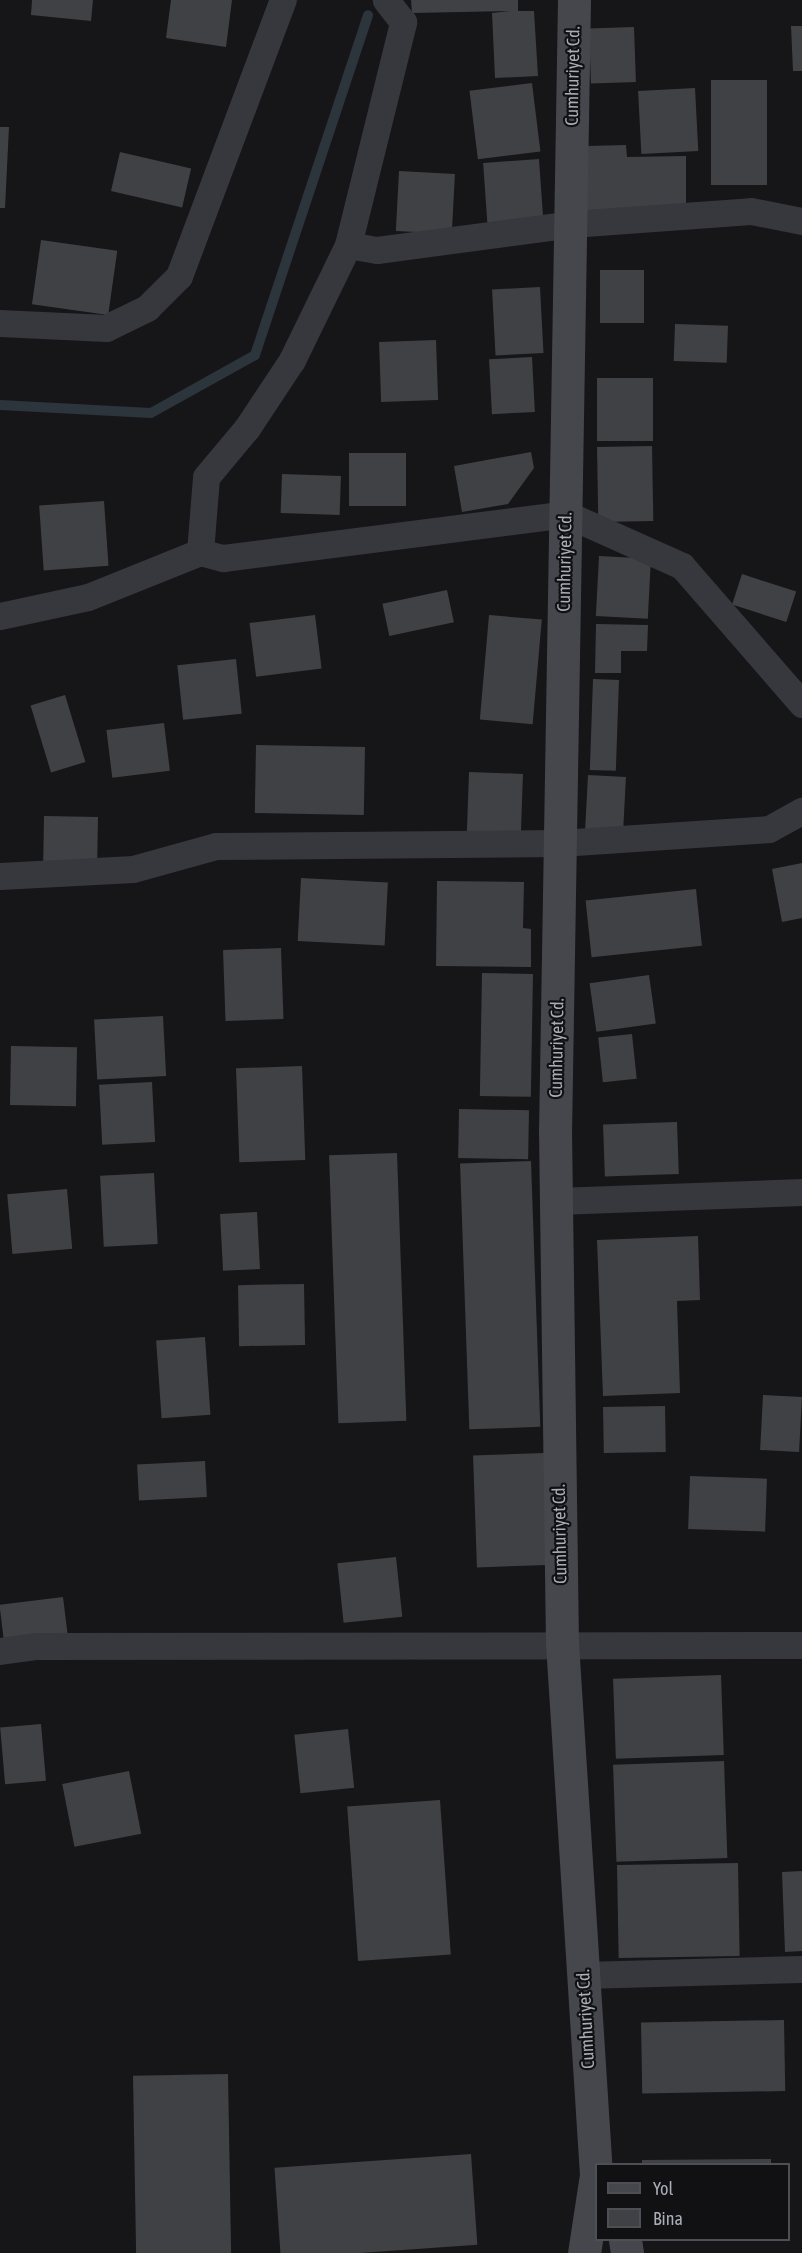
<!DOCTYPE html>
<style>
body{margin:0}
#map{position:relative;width:802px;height:2253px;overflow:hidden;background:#161618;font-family:"Asap Condensed",sans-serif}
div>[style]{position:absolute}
.stream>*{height:10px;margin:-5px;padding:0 5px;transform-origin:5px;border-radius:5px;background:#2c353c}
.building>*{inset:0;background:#404145;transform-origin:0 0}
.minor>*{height:27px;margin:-13.5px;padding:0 13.5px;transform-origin:13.5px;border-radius:13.5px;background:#37383d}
.secondary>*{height:33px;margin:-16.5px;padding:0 16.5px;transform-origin:16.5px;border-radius:16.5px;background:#45474d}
span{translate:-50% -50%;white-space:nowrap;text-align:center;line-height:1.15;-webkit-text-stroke:4.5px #111113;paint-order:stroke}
.street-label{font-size:18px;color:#a8adb8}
.legend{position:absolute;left:595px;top:2163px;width:195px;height:78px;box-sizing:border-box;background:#111113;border:2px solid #4d4f55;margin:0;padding:8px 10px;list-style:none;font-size:18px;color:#a8adb8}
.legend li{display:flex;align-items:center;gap:12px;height:30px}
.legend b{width:30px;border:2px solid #4d4f55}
</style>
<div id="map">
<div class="stream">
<i style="left:0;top:405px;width:151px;rotate:3deg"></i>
<i style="left:151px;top:413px;width:119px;rotate:-29.1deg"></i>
<i style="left:255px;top:355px;width:358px;rotate:-71.6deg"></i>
</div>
<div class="building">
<i style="clip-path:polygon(32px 0,93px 0,91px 21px,31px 15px)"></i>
<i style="clip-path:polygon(171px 0,232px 0,226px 47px,166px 38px)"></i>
<i style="clip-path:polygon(411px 0,518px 0,518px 11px,534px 11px,538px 76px,495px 78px,492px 13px,511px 11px,412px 13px)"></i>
<i style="clip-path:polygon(791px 26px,802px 26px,802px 71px,793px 71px)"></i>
<i style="left:634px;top:27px;width:55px;height:45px;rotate:88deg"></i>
<i style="left:711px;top:80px;width:56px;height:105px"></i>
<i style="left:532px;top:83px;width:69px;height:63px;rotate:83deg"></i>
<i style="left:695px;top:88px;width:63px;height:57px;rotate:87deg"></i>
<i style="clip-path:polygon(0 127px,9px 127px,5px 208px,0 208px)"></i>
<i style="clip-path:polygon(626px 145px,627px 157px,686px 156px,686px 211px,587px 212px,587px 146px)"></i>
<i style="left:120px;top:152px;width:73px;height:40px;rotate:13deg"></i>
<i style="left:539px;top:159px;width:60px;height:56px;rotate:86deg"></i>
<i style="left:399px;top:171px;width:56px;height:60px;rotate:3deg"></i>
<i style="left:41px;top:240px;width:77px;height:65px;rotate:8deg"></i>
<i style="left:600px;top:270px;width:44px;height:53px"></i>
<i style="left:540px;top:287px;width:66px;height:48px;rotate:87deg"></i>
<i style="left:675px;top:324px;width:53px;height:37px;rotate:2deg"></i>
<i style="left:436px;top:340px;width:60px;height:57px;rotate:88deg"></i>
<i style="left:532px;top:357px;width:55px;height:43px;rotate:87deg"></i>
<i style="left:597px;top:378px;width:56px;height:63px"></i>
<i style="left:652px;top:446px;width:75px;height:55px;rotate:89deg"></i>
<i style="clip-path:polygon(531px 452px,534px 468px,508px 504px,462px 512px,454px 466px)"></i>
<i style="left:406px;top:453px;width:53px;height:57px;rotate:90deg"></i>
<i style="left:282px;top:474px;width:59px;height:39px;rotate:2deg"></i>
<i style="left:104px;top:501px;width:65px;height:65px;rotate:86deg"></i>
<i style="left:599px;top:556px;width:52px;height:60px;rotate:3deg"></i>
<i style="left:742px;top:574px;width:57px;height:32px;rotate:18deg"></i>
<i style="left:447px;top:590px;width:33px;height:66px;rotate:78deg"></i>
<i style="left:315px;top:615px;width:54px;height:66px;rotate:83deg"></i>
<i style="left:489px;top:615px;width:53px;height:105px;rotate:5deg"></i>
<i style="clip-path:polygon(596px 624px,648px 625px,647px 651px,621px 651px,621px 673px,595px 673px)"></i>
<i style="left:236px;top:659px;width:55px;height:59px;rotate:84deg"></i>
<i style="left:593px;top:679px;width:26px;height:91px;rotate:2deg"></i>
<i style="left:65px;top:695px;width:70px;height:36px;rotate:73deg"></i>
<i style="left:164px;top:723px;width:48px;height:58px;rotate:83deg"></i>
<i style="left:256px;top:745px;width:109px;height:68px;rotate:1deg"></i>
<i style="left:469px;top:772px;width:54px;height:59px;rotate:2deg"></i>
<i style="left:588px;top:775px;width:38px;height:59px;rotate:3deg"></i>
<i style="left:44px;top:816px;width:54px;height:47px;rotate:1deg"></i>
<i style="clip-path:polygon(802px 863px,802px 918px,782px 922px,772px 869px)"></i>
<i style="left:301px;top:878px;width:87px;height:63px;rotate:3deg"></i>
<i style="clip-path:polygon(437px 881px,524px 882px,523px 928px,531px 929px,531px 967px,436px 966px)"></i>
<i style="left:696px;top:889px;width:57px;height:111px;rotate:84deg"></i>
<i style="left:281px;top:948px;width:71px;height:58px;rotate:88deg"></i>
<i style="left:482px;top:973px;width:51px;height:123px;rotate:1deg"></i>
<i style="left:649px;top:975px;width:49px;height:60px;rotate:82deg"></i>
<i style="left:163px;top:1016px;width:60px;height:69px;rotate:87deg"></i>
<i style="left:632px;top:1034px;width:45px;height:34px;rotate:84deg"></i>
<i style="left:11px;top:1046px;width:66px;height:59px;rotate:1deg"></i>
<i style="left:302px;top:1066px;width:94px;height:66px;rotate:88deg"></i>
<i style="left:152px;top:1082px;width:60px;height:53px;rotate:87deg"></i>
<i style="left:459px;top:1109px;width:70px;height:49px;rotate:1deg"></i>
<i style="left:677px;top:1122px;width:52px;height:74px;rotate:88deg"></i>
<i style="left:397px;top:1153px;width:268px;height:68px;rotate:88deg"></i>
<i style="left:531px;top:1161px;width:266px;height:71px;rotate:88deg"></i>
<i style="left:154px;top:1173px;width:71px;height:54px;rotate:87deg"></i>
<i style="left:67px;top:1189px;width:60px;height:60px;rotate:85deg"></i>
<i style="left:257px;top:1212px;width:57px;height:37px;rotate:87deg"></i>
<i style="clip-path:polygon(698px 1236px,700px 1300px,677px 1301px,680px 1393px,603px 1396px,597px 1240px)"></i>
<i style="left:304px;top:1284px;width:61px;height:66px;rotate:89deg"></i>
<i style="left:205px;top:1337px;width:78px;height:49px;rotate:86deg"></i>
<i style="left:763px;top:1395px;width:39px;height:55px;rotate:3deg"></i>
<i style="left:665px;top:1406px;width:46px;height:62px;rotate:89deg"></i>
<i style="left:544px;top:1453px;width:112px;height:71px;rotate:88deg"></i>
<i style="left:205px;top:1461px;width:36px;height:68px;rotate:87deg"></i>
<i style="left:690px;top:1476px;width:77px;height:53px;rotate:2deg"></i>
<i style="left:396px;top:1557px;width:60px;height:59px;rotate:84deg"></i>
<i style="left:63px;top:1597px;width:38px;height:64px;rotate:83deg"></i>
<i style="left:721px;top:1675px;width:80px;height:108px;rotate:88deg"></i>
<i style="left:41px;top:1724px;width:57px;height:41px;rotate:85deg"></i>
<i style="left:348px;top:1729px;width:59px;height:54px;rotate:84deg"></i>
<i style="left:724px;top:1761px;width:97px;height:111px;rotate:88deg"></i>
<i style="left:129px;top:1771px;width:64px;height:68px;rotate:79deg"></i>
<i style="left:440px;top:1800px;width:155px;height:93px;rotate:86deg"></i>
<i style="left:738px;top:1863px;width:93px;height:121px;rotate:89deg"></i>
<i style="clip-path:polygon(802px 1871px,802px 1951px,785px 1952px,782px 1872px)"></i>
<i style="left:784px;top:2020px;width:71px;height:143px;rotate:89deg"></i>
<i style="left:228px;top:2074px;width:179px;height:95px;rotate:89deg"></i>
<i style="left:471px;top:2154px;width:91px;height:197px;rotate:86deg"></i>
<i style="clip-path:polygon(771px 2159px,771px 2164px,642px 2164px,642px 2160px)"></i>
</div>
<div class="minor">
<i style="left:348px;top:245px;width:29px;rotate:10deg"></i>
<i style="left:377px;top:250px;width:196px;rotate:-7.6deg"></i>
<i style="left:571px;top:224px;width:180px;rotate:-4.1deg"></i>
<i style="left:751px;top:211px;width:52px;rotate:11.1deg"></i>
<i style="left:0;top:323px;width:106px;rotate:2.7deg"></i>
<i style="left:106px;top:328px;width:46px;rotate:-26deg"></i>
<i style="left:147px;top:308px;width:45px;rotate:-45deg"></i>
<i style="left:179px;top:276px;width:295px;rotate:-69.4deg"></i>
<i style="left:200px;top:552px;width:75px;rotate:-85.4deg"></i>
<i style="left:206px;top:477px;width:64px;rotate:-50.1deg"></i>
<i style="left:247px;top:428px;width:82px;rotate:-56.5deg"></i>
<i style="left:292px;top:360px;width:128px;rotate:-64deg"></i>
<i style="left:348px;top:245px;width:230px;rotate:-76.1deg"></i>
<i style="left:403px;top:22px;width:28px;rotate:-128deg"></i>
<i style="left:0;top:616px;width:90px;rotate:-12.2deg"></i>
<i style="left:88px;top:597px;width:121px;rotate:-21.9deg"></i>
<i style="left:200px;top:552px;width:24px;rotate:15deg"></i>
<i style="left:223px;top:558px;width:346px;rotate:-7.3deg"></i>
<i style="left:566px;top:514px;width:127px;rotate:24.1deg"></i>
<i style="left:682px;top:566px;width:183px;rotate:49deg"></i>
<i style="left:0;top:876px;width:133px;rotate:-3deg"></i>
<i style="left:133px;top:869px;width:86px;rotate:-15.5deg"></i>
<i style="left:216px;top:846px;width:344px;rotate:-0.5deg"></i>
<i style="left:560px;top:843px;width:209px;rotate:-3.8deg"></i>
<i style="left:769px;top:829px;width:38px;rotate:-29deg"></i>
<i style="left:556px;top:1201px;width:246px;rotate:-2.1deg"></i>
<i style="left:0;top:1651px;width:37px;rotate:-8deg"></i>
<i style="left:37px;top:1646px;width:765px;rotate:-0.07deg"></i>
<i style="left:584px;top:1975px;width:218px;rotate:-1.6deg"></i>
</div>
<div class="secondary">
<i style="left:574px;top:0;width:1130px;rotate:90.96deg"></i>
<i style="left:555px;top:1130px;width:513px;rotate:89.22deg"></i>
<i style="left:562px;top:1643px;width:533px;rotate:86.34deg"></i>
<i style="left:596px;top:2175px;width:79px;rotate:98.7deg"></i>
<i style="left:625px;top:2240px;width:13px;rotate:81deg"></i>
</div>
<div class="street-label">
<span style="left:573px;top:76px;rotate:-89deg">Cumhuriyet Cd.</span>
<span style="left:565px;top:562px;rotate:-89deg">Cumhuriyet Cd.</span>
<span style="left:557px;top:1048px;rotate:-89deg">Cumhuriyet Cd.</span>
<span style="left:560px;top:1534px;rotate:-91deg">Cumhuriyet Cd.</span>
<span style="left:586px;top:2019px;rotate:-93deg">Cumhuriyet Cd.</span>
</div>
<ul class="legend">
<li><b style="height:8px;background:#45474d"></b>Yol</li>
<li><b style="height:16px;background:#404145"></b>Bina</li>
</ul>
</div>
